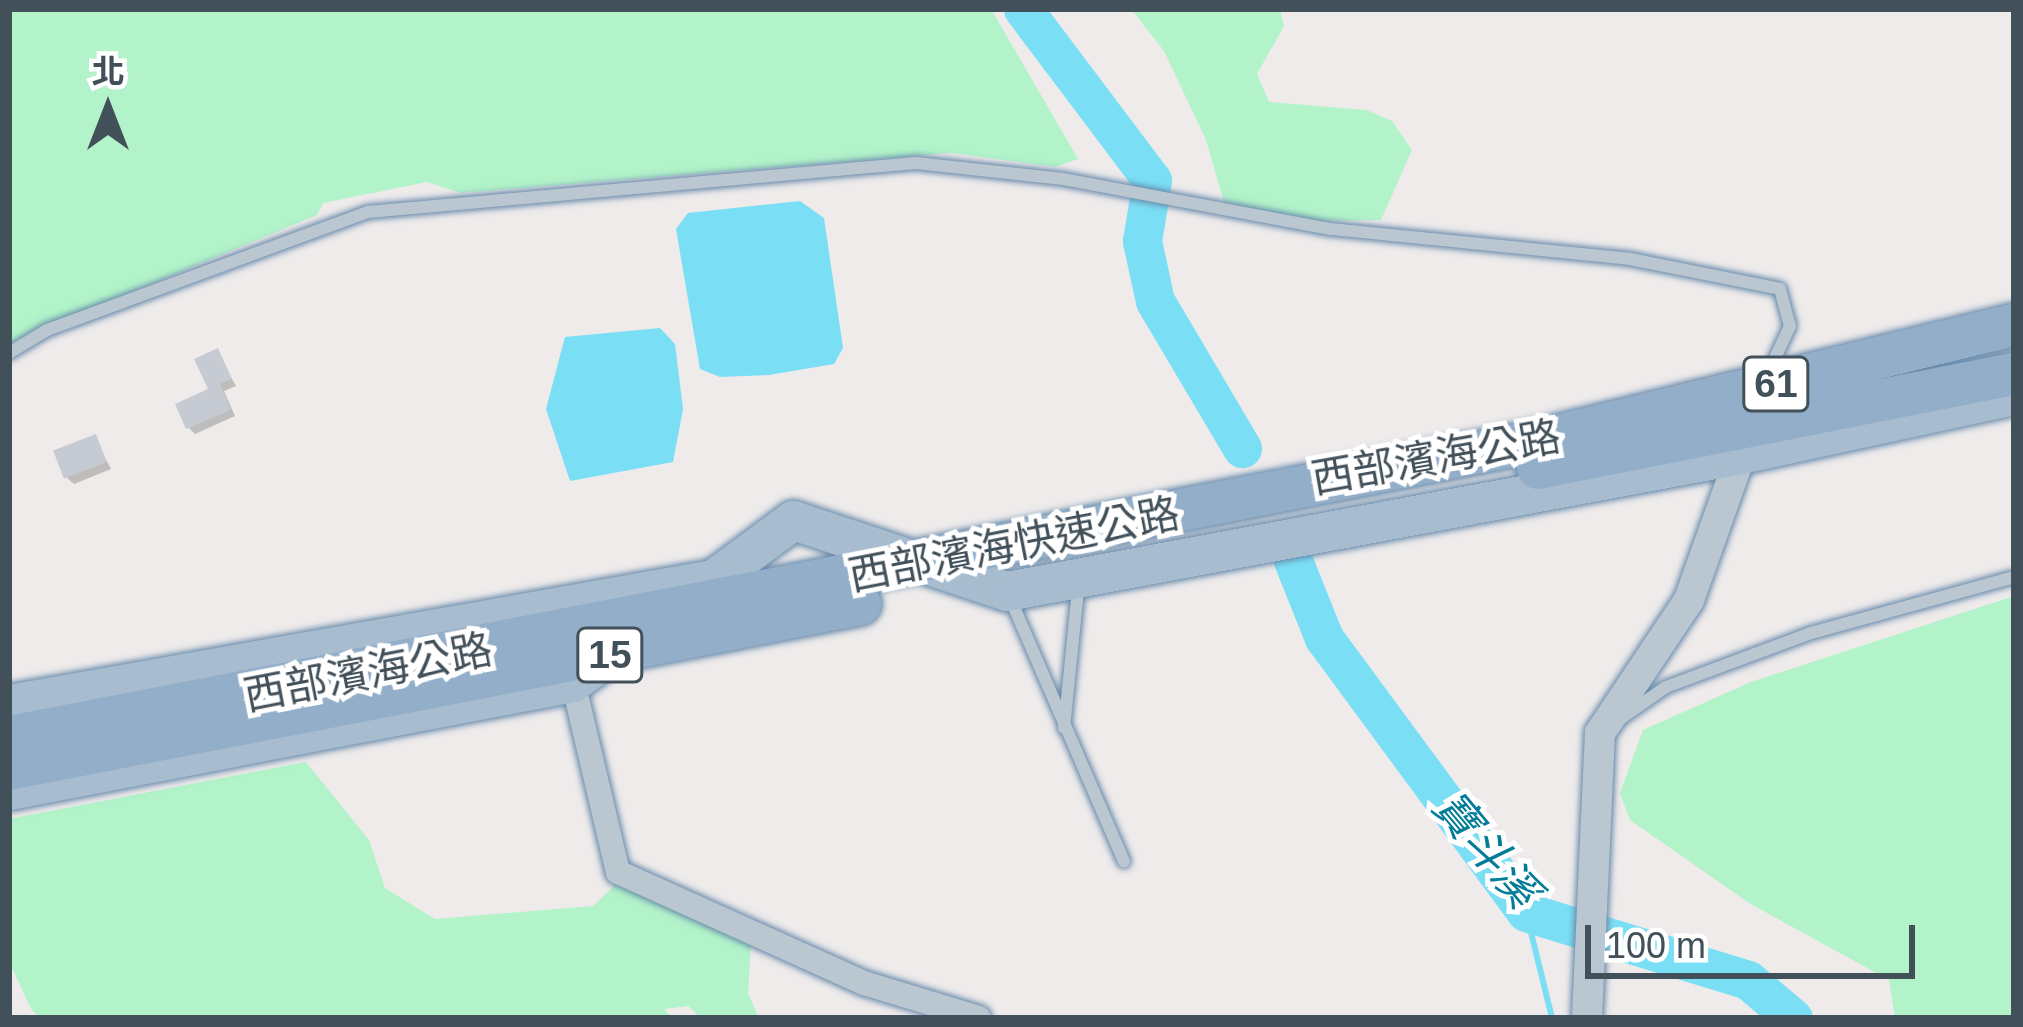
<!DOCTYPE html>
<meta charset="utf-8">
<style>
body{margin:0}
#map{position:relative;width:2023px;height:1027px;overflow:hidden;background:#efebeb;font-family:Arial,"Noto Sans TC",sans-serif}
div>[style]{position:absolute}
.green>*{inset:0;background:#b2f3c9}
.water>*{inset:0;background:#7adff5}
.shadow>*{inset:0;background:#0003}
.stream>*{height:6px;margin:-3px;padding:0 3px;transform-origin:3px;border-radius:3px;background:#7adff5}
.river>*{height:39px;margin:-19.5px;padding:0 19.5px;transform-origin:19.5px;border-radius:19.5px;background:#7adff5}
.building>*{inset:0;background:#c6cad2;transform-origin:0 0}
.roads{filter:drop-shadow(0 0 3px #688bac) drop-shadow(0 0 3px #688bac)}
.service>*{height:12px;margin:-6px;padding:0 6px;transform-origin:6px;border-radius:6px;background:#bac7d0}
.minor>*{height:24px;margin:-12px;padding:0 12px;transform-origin:12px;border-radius:12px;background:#bac7d0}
.tertiary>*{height:30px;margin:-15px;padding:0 15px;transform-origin:15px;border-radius:15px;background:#bac7d0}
.primary>*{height:39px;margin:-19.5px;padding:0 19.5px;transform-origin:19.5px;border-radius:19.5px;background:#a7bcce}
.trunk>*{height:42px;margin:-21px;padding:0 21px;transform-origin:21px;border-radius:21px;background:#92aec8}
span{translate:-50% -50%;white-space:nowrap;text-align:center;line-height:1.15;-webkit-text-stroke:10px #fff;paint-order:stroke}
.shield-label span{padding:3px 9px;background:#fff;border:3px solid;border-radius:9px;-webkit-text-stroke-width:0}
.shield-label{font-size:39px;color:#42505a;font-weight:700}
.street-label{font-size:42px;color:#42505a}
.water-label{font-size:45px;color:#037d97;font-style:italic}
.frame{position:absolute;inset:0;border:12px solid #42505a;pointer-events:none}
.north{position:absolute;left:48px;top:48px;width:120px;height:120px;-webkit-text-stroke:9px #fff;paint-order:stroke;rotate:0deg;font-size:33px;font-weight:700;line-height:48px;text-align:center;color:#42505a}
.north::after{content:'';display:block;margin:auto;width:42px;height:54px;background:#42505a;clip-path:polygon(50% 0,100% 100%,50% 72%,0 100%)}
.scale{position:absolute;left:1585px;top:925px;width:330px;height:54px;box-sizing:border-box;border:6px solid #42505a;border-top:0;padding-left:15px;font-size:36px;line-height:42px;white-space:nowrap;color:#42505a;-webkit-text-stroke:9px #fff;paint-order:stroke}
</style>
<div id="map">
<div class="green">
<i style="clip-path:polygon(9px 9px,991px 9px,1078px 159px,1055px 167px,951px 153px,461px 193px,427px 182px,323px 203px,317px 215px,9px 343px)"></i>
<i style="clip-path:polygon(1131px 9px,1280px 9px,1284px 26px,1257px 74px,1269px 102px,1367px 110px,1392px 121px,1412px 150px,1381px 220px,1314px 221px,1224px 202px,1206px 140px,1164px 51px)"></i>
<i style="clip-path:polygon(2014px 596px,2014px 1018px,1895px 1018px,1889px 980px,1749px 903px,1630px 820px,1620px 793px,1643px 730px,1751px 682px)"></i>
<i style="clip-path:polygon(306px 762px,369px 840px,385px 888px,435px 919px,593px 906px,616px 884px,751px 943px,748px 993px,759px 1018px,701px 1018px,688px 1006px,664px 1009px,673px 1018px,40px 1018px,31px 1009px,9px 961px,9px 819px)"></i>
</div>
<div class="water">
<i style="clip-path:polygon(800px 201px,824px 218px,843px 348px,834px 364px,769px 375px,720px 377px,700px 369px,676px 229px,688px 213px)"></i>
<i style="clip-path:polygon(660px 328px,675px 344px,683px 409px,673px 462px,570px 481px,546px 409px,565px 337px)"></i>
</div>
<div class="shadow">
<i style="clip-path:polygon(217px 352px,236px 386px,224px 391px,235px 416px,195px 434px,188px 427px,211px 391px)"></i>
<i style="clip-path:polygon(95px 438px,111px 469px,74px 484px,67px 478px)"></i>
</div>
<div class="stream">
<i style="left:1526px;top:912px;width:109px;rotate:76.2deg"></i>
</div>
<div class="river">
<i style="left:1023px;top:9px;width:214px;rotate:53deg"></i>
<i style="left:1152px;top:180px;width:62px;rotate:99.3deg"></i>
<i style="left:1142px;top:241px;width:61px;rotate:77.8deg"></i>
<i style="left:1155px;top:301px;width:171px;rotate:59.4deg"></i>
<i style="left:1288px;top:548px;width:97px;rotate:68.2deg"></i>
<i style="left:1324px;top:638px;width:340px;rotate:53.6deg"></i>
<i style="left:1526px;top:912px;width:232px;rotate:17deg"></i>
<i style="left:1748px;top:980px;width:59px;rotate:40.2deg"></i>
</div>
<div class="building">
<i style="clip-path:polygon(218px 348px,232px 379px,220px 384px,231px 410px,186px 429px,175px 404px,208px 389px,194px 359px)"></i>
<i style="left:96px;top:434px;width:30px;height:46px;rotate:69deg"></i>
</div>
<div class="roads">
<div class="service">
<i style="left:9px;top:353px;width:44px;rotate:-31.2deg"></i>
<i style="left:47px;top:330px;width:342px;rotate:-20.2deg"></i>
<i style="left:368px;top:212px;width:550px;rotate:-5.11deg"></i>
<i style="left:916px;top:163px;width:148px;rotate:6.2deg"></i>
<i style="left:1063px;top:179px;width:273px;rotate:10.6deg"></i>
<i style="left:1331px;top:229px;width:301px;rotate:5.7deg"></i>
<i style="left:1630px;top:259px;width:153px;rotate:11.3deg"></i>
<i style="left:1780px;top:289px;width:38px;rotate:75deg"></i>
<i style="left:1790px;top:326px;width:40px;rotate:115deg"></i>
<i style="left:1010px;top:598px;width:287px;rotate:66.6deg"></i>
<i style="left:1620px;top:719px;width:56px;rotate:-34.8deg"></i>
<i style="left:1666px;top:687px;width:155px;rotate:-20.4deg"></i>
<i style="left:1811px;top:633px;width:211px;rotate:-15.4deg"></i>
<i style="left:1064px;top:728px;width:148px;rotate:-84.2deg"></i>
</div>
<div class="minor">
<i style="left:573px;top:682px;width:195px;rotate:76.7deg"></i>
<i style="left:618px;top:872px;width:270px;rotate:24.3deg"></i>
<i style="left:864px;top:983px;width:120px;rotate:16.9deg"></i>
</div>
<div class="tertiary">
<i style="left:1587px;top:1018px;width:285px;rotate:-87.4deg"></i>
<i style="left:1600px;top:733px;width:160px;rotate:-56.2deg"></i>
<i style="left:1689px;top:600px;width:158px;rotate:-70.4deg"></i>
</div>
<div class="primary">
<i style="left:670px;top:611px;width:153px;rotate:-36.5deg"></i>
<i style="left:793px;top:520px;width:225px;rotate:18.4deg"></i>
<i style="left:1007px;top:591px;width:747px;rotate:-10.57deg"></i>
<i style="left:1741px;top:454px;width:279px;rotate:-12.2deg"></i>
<i style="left:9px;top:704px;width:709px;rotate:-10.07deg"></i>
<i style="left:9px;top:790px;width:574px;rotate:-10.84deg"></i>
<i style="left:573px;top:682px;width:55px;rotate:-36.9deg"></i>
</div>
<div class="trunk">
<i style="left:1538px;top:468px;width:485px;rotate:-11.2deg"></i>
<i style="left:9px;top:737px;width:1556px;rotate:-10.96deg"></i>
<i style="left:1537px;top:441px;width:491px;rotate:-13.7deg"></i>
<i style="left:9px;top:769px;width:867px;rotate:-10.97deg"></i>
</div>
</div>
<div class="shield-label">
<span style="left:1776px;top:384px">61</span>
<span style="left:610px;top:655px">15</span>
</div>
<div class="street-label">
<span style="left:1436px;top:458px;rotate:-10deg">西部濱海公路</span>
<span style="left:1014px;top:545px;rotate:-11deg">西部濱海快速公路</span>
<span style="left:368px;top:673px;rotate:-11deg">西部濱海公路</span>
</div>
<div class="water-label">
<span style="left:1486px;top:849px;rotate:50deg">寶斗溪</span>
</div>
<div class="frame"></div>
<div class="north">北</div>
<div class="scale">100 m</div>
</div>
